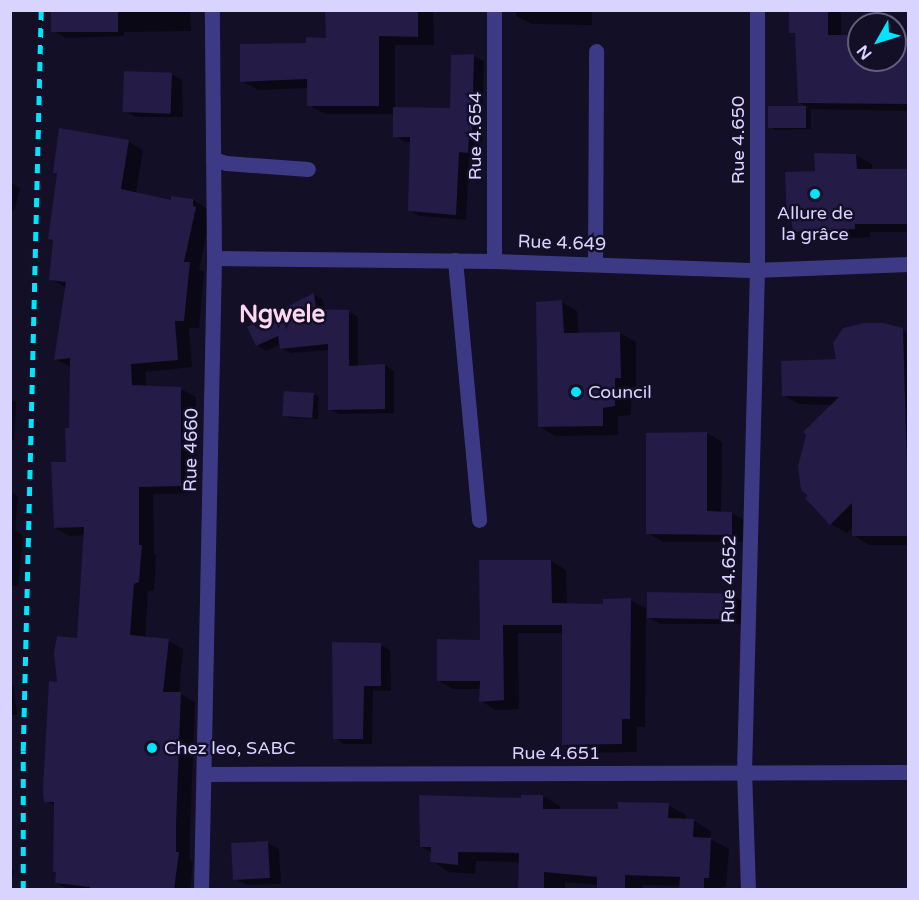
<!DOCTYPE html>
<meta charset="utf-8">
<style>
body{margin:0}
#map{position:relative;width:919px;height:900px;overflow:hidden;background:#130f26;font-family:"Varela Round",sans-serif}
div>[style]{position:absolute}
.shadow>*{inset:0;background:#0007;transform-origin:0 0}
.building>*{inset:0;background:#241b47;transform-origin:0 0}
.minor>*{height:15px;margin:-7.5px;padding:0 7.5px;transform-origin:7.5px;border-radius:7.5px;background:#3d3a85}
.rail>*{height:4.5px;margin-top:-2.25px;transform-origin:0;background:repeating-linear-gradient(90deg,#00e5ff 0 9px,transparent 0 17px)}
.dots>*{width:16px;height:16px;translate:-50% -50%;box-sizing:border-box;border:3px solid #130f26;border-radius:50%}
span{translate:-50% -50%;white-space:nowrap;text-align:center;line-height:1.15;-webkit-text-stroke:5px #130f26;paint-order:stroke}
.street-label{font-size:18px;color:#d9d4ff}
.poi-label{font-size:18px;color:#d9d4ff}
.left{translate:0 -50%;text-align:left}
.district-label{font-size:24px;color:#ffd6f0;font-weight:700}
.frame{position:absolute;inset:0;border:12px solid #d9d4ff;pointer-events:none}
.north{position:absolute;left:847px;top:12px;width:60px;height:60px;box-sizing:border-box;background:#130f26;border:2px solid #625e7d;border-radius:50%;rotate:231deg;font-size:16px;font-weight:700;line-height:24px;text-align:center;color:#d9d4ff}
.north::after{content:'';display:block;margin:auto;width:21px;height:27px;background:#00e5ff;clip-path:polygon(50% 0,100% 100%,50% 72%,0 100%)}
</style>
<div id="map">
<div class="shadow">
<i style="clip-path:polygon(53px 10px,190px 10px,191px 31px,124px 32px,124px 36px,66px 38px,54px 31px)"></i>
<i style="clip-path:polygon(327px 10px,433px 10px,434px 45px,395px 45px,395px 108px,452px 110px,474px 56px,484px 61px,482px 142px,479px 142px,478px 158px,469px 157px,466px 220px,420px 216px,409px 210px,412px 142px,405px 142px,395px 136px,395px 114px,325px 114px,309px 105px,308px 88px,258px 90px,242px 81px,308px 44px,327px 39px)"></i>
<i style="clip-path:polygon(517px 10px,592px 10px,592px 25px,532px 24px,516px 16px)"></i>
<i style="clip-path:polygon(790px 10px,841px 10px,841px 37px,859px 37px,859px 60px,895px 60px,895px 37px,908px 37px,908px 111px,811px 109px,811px 129px,775px 130px,770px 127px,769px 108px,809px 108px,799px 102px,796px 35px,791px 32px)"></i>
<i style="clip-path:polygon(171px 74px,182px 80px,183px 117px,136px 117px,125px 111px)"></i>
<i style="clip-path:polygon(60px 130px,129px 142px,143px 150px,136px 193px,172px 202px,193px 200px,208px 209px,210px 217px,199px 269px,204px 272px,199px 328px,189px 328px,192px 367px,145px 372px,146px 387px,181px 389px,196px 397px,195px 493px,153px 494px,154px 554px,156px 555px,154px 590px,148px 592px,145px 636px,169px 641px,183px 649px,179px 693px,195px 702px,190px 834px,190px 860px,193px 862px,190px 890px,69px 890px,57px 883px,56px 806px,46px 801px,59px 684px,78px 639px,85px 535px,70px 536px,55px 528px,71px 430px,71px 367px,55px 359px,66px 288px,51px 279px,54px 241px,50px 238px,58px 174px,54px 172px)"></i>
<i style="clip-path:polygon(856px 155px,872px 164px,872px 170px,908px 170px,908px 232px,870px 232px,870px 237px,810px 241px,795px 231px,816px 172px)"></i>
<i style="clip-path:polygon(10px 181px,20px 189px,14px 211px,10px 210px)"></i>
<i style="clip-path:polygon(10px 292px,12px 293px,11px 332px,10px 332px)"></i>
<i style="clip-path:polygon(314px 294px,323px 300px,325px 311px,349px 312px,358px 317px,358px 367px,385px 365px,394px 371px,394px 413px,339px 414px,329px 409px,329px 350px,291px 353px,281px 348px,281px 344px,266px 351px,257px 345px)"></i>
<i style="clip-path:polygon(561px 302px,577px 311px,579px 334px,620px 333px,636px 342px,636px 386px,631px 387px,631px 415px,618px 416px,618px 435px,555px 436px,539px 426px)"></i>
<i style="clip-path:polygon(902px 330px,908px 334px,908px 545px,869px 545px,853px 535px,853px 527px,847px 533px,831px 524px,810px 496px,833px 405px,799px 404px,783px 395px,838px 360px)"></i>
<i style="clip-path:polygon(313px 394px,319px 397px,318px 419px,290px 418px,285px 415px)"></i>
<i style="clip-path:polygon(10px 399px,16px 402px,14px 440px,10px 441px)"></i>
<i style="clip-path:polygon(707px 433px,722px 442px,721px 513px,732px 513px,747px 522px,746px 542px,663px 542px,648px 533px)"></i>
<i style="clip-path:polygon(10px 492px,18px 496px,15px 530px,23px 535px,18px 586px,10px 585px)"></i>
<i style="clip-path:polygon(551px 561px,566px 570px,567px 604px,604px 605px,630px 600px,648px 610px,730px 594px,742px 601px,742px 624px,660px 624px,646px 616px,645px 727px,637px 727px,637px 752px,579px 753px,563px 744px,564px 633px,518px 633px,519px 709px,496px 710px,481px 701px,481px 689px,453px 689px,438px 680px,482px 641px)"></i>
<i style="clip-path:polygon(381px 645px,390px 650px,391px 691px,373px 690px,372px 744px,344px 744px,335px 738px)"></i>
<i style="clip-path:polygon(10px 685px,14px 687px,17px 715px,10px 715px)"></i>
<i style="clip-path:polygon(543px 796px,560px 806px,560px 811px,620px 811px,668px 805px,686px 815px,686px 820px,693px 820px,711px 831px,710px 839px,729px 849px,726px 887px,722px 887px,721px 890px,681px 890px,681px 886px,642px 885px,642px 890px,598px 890px,598px 885px,565px 882px,565px 890px,520px 890px,521px 862px,476px 861px,475px 874px,449px 872px,432px 861px,432px 853px,422px 847px,523px 800px)"></i>
<i style="clip-path:polygon(268px 843px,279px 849px,281px 884px,247px 885px,235px 879px)"></i>
<i style="left:10px;top:869px;width:5px;height:21px;rotate:22deg"></i>
</div>
<div class="building">
<i style="left:51px;top:10px;width:67px;height:22px"></i>
<i style="clip-path:polygon(325px 10px,418px 10px,418px 37px,379px 36px,379px 106px,307px 106px,307px 79px,240px 82px,240px 44px,306px 43px,306px 37px,326px 38px)"></i>
<i style="clip-path:polygon(789px 10px,828px 10px,828px 35px,859px 35px,859px 60px,895px 60px,895px 35px,909px 35px,909px 104px,798px 103px,795px 33px,789px 33px)"></i>
<i style="clip-path:polygon(474px 54px,472px 137px,469px 137px,468px 153px,459px 152px,456px 215px,408px 211px,410px 137px,393px 137px,393px 107px,450px 108px,451px 55px)"></i>
<i style="left:124px;top:71px;width:48px;height:41px;rotate:2deg"></i>
<i style="left:768px;top:106px;width:38px;height:22px"></i>
<i style="clip-path:polygon(59px 128px,129px 140px,121px 189px,171px 200px,171px 196px,193px 199px,193px 206px,196px 207px,184px 262px,190px 262px,184px 321px,175px 321px,178px 360px,131px 364px,132px 385px,181px 387px,181px 486px,139px 487px,139px 545px,142px 545px,139px 582px,134px 584px,130px 635px,169px 639px,163px 692px,181px 692px,176px 825px,176px 852px,179px 852px,174px 890px,90px 890px,90px 887px,55px 883px,56px 872px,53px 872px,54px 802px,44px 802px,43px 788px,49px 681px,57px 682px,54px 653px,57px 636px,77px 638px,84px 527px,54px 528px,51px 462px,66px 462px,65px 428px,69px 428px,70px 358px,54px 360px,66px 282px,49px 280px,53px 240px,48px 239px,57px 173px,53px 173px)"></i>
<i style="clip-path:polygon(814px 153px,856px 154px,857px 169px,909px 169px,909px 224px,855px 224px,855px 229px,793px 232px,791px 219px,787px 217px,785px 172px,815px 171px)"></i>
<i style="clip-path:polygon(314px 293px,316px 309px,349px 310px,349px 366px,385px 364px,385px 409px,328px 410px,328px 344px,280px 349px,278px 336px,256px 346px,247px 327px)"></i>
<i style="clip-path:polygon(562px 300px,564px 333px,620px 332px,621px 378px,615px 378px,615px 406px,603px 408px,603px 426px,538px 427px,536px 302px)"></i>
<i style="clip-path:polygon(864px 323px,883px 323px,903px 328px,909px 536px,852px 536px,852px 503px,830px 525px,805px 498px,808px 496px,801px 490px,798px 466px,806px 435px,803px 432px,839px 397px,782px 396px,781px 361px,836px 359px,833px 343px,843px 328px)"></i>
<i style="left:284px;top:391px;width:30px;height:25px;rotate:4deg"></i>
<i style="clip-path:polygon(707px 432px,707px 511px,732px 512px,732px 535px,646px 534px,646px 433px)"></i>
<i style="clip-path:polygon(479px 560px,551px 560px,552px 603px,603px 604px,603px 599px,631px 598px,630px 719px,622px 719px,622px 744px,562px 745px,562px 625px,503px 625px,504px 700px,479px 702px,480px 681px,437px 681px,437px 639px,480px 640px)"></i>
<i style="left:647px;top:592px;width:84px;height:26px;rotate:1deg"></i>
<i style="clip-path:polygon(332px 642px,381px 643px,381px 686px,364px 686px,363px 739px,333px 739px)"></i>
<i style="clip-path:polygon(419px 795px,521px 798px,521px 795px,543px 795px,543px 809px,618px 809px,618px 802px,669px 803px,668px 818px,694px 819px,693px 837px,711px 838px,709px 878px,704px 878px,704px 890px,679px 890px,680px 877px,625px 875px,625px 890px,597px 890px,597px 877px,544px 872px,544px 890px,518px 890px,519px 853px,458px 852px,458px 865px,430px 862px,431px 847px,420px 847px)"></i>
<i style="left:268px;top:841px;width:37px;height:37px;rotate:87deg"></i>
</div>
<div class="minor">
<i style="left:494px;top:10px;width:251px;rotate:90deg"></i>
<i style="left:213px;top:159px;width:14px;rotate:17deg"></i>
<i style="left:226px;top:163px;width:82px;rotate:4.2deg"></i>
<i style="left:214px;top:258px;width:280px;rotate:0.6deg"></i>
<i style="left:494px;top:261px;width:263px;rotate:2deg"></i>
<i style="left:757px;top:270px;width:151px;rotate:-2.3deg"></i>
<i style="left:455px;top:260px;width:261px;rotate:84.7deg"></i>
<i style="left:595px;top:264px;width:213px;rotate:-89.7deg"></i>
<i style="left:204px;top:774px;width:704px;rotate:-0.16deg"></i>
<i style="left:201px;top:890px;width:632px;rotate:-88.82deg"></i>
<i style="left:214px;top:258px;width:248px;rotate:-90.5deg"></i>
<i style="left:748px;top:890px;width:118px;rotate:-91.9deg"></i>
<i style="left:744px;top:772px;width:502px;rotate:-88.52deg"></i>
<i style="left:757px;top:270px;width:260px;rotate:-90deg"></i>
</div>
<div class="rail">
<i style="left:23px;top:890px;width:139px;rotate:-90deg"></i>
<i style="left:23px;top:751px;width:741px;rotate:-88.61deg"></i>
</div>
<div class="dots">
<i style="left:815px;top:194px;background:#00e5ff"></i>
<i style="left:576px;top:392px;background:#00e5ff"></i>
<i style="left:152px;top:748px;background:#00e5ff"></i>
</div>
<div class="street-label">
<span style="left:475px;top:136px;rotate:-90deg">Rue 4.654</span>
<span style="left:738px;top:140px;rotate:-90deg">Rue 4.650</span>
<span style="left:562px;top:243px;rotate:2deg">Rue 4.649</span>
<span style="left:191px;top:450px;rotate:-89deg">Rue 4660</span>
<span style="left:729px;top:579px;rotate:-89deg">Rue 4.652</span>
<span style="left:556px;top:753px">Rue 4.651</span>
</div>
<div class="poi-label">
<span style="left:815px;top:224px">Allure de<br>la grâce</span>
<span class="left" style="left:588px;top:392px">Council</span>
<span class="left" style="left:164px;top:748px">Chez leo, SABC</span>
</div>
<div class="district-label">
<span style="left:282px;top:315px">Ngwele</span>
</div>
<div class="frame"></div>
<div class="north">N</div>
</div>
